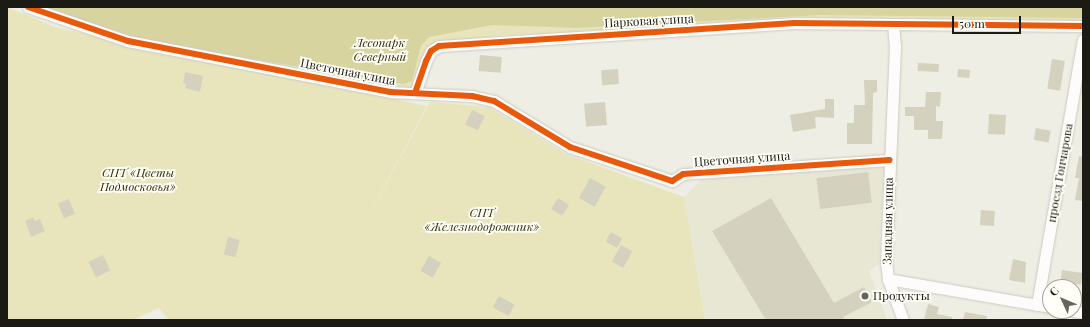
<!DOCTYPE html>
<meta charset="utf-8">
<style>
body{margin:0}
#map{position:relative;width:1090px;height:327px;overflow:hidden;background:#efeee4;font-family:"Playfair Display",serif}
div>[style]{position:absolute}
.built>*{inset:0;background:#e8e7d4}
.green>*{inset:0;background:#e8e5bd}
.forest>*{inset:0;background:#d8d4a0}
.building>*{inset:0;background:#d4d2be;transform-origin:0 0}
.roads{filter:drop-shadow(0 0 1px #cbcac2) drop-shadow(0 0 1px #cbcac2)}
.street>*{height:11px;margin:-5.5px;padding:0 5.5px;transform-origin:5.5px;border-radius:5.5px;background:#fdfcfb}
.cycleway>*{height:6px;margin:-3px;padding:0 3px;transform-origin:3px;border-radius:3px;background:#e8590c}
.dots>*{width:11px;height:11px;translate:-50% -50%;box-sizing:border-box;border:2px solid #fffff7;border-radius:50%}
span{translate:-50% -50%;white-space:nowrap;text-align:center;line-height:1.15;-webkit-text-stroke:3.5px #fffff7;paint-order:stroke}
.street-label{font-size:12px;color:#1b1a14}
.park-label{font-size:12px;color:#332f09;font-style:italic}
.poi-label{font-size:12px;color:#1b1a14}
.left{translate:0 -50%;text-align:left}
.frame{position:absolute;inset:0;border:8px solid #1b1a14;pointer-events:none}
.north{position:absolute;left:1042px;top:279px;width:40px;height:40px;box-sizing:border-box;background:#fffff7;border:1px solid #a4a39c;border-radius:50%;rotate:314deg;font-size:11px;font-weight:700;line-height:16px;text-align:center;color:#1b1a14}
.north::after{content:'';display:block;margin:auto;width:14px;height:18px;background:#65645d;clip-path:polygon(50% 0,100% 100%,50% 72%,0 100%)}
.scale{position:absolute;left:952px;top:16px;width:69px;height:18px;box-sizing:border-box;border:2px solid #1b1a14;border-top:0;padding-left:5px;font-size:12px;line-height:14px;white-space:nowrap;color:#1b1a14;-webkit-text-stroke:3px #fffff7;paint-order:stroke}
</style>
<div id="map">
<div class="built">
<i style="clip-path:polygon(884px 167px,879px 264px,869px 271px,887px 320px,705px 320px,684px 197px,707px 175px)"></i>
</div>
<div class="green">
<i style="clip-path:polygon(7px 7px,55px 27px,173px 53px,86px 29px,1083px 7px,1083px 23px,710px 28px,504px 35px,470px 39px,423px 54px,417px 85px,407px 93px,335px 87px,427px 106px,352px 248px,430px 102px,489px 107px,566px 154px,684px 197px,705px 320px,168px 320px,159px 308px,133px 320px,7px 320px)"></i>
</div>
<div class="forest">
<i style="clip-path:polygon(30px 7px,1083px 7px,1083px 18px,820px 15px,577px 28px,492px 25px,429px 37px,421px 46px,412px 81px,404px 84px,130px 39px)"></i>
</div>
<div class="building">
<i style="left:480px;top:55px;width:22px;height:16px;rotate:5deg"></i>
<i style="left:1052px;top:59px;width:13px;height:30px;rotate:9deg"></i>
<i style="left:918px;top:63px;width:21px;height:8px;rotate:3deg"></i>
<i style="left:618px;top:69px;width:15px;height:17px;rotate:86deg"></i>
<i style="left:958px;top:69px;width:12px;height:8px;rotate:5deg"></i>
<i style="clip-path:polygon(185px 72px,203px 76px,200px 92px,185px 88px,186px 84px,183px 83px)"></i>
<i style="clip-path:polygon(864px 80px,877px 80px,877px 92px,873px 93px,872px 144px,847px 144px,847px 123px,854px 123px,854px 105px,865px 105px)"></i>
<i style="clip-path:polygon(926px 92px,941px 92px,940px 107px,936px 106px,936px 121px,943px 121px,942px 139px,928px 139px,928px 130px,914px 130px,914px 116px,905px 116px,905px 107px,925px 107px)"></i>
<i style="clip-path:polygon(825px 99px,834px 99px,834px 118px,815px 117px,816px 128px,793px 132px,790px 115px,825px 109px)"></i>
<i style="left:605px;top:102px;width:23px;height:21px;rotate:85deg"></i>
<i style="left:472px;top:110px;width:14px;height:16px;rotate:25deg"></i>
<i style="left:989px;top:114px;width:17px;height:20px;rotate:3deg"></i>
<i style="left:1036px;top:128px;width:15px;height:12px;rotate:11deg"></i>
<i style="clip-path:polygon(1079px 156px,1083px 157px,1083px 201px,1075px 200px,1079px 178px,1075px 178px)"></i>
<i style="left:868px;top:172px;width:31px;height:52px;rotate:83deg"></i>
<i style="left:590px;top:178px;width:18px;height:23px;rotate:29deg"></i>
<i style="left:558px;top:198px;width:13px;height:13px;rotate:32deg"></i>
<i style="clip-path:polygon(771px 198px,834px 303px,864px 287px,872px 302px,843px 317px,844px 320px,766px 320px,712px 231px)"></i>
<i style="left:69px;top:199px;width:16px;height:12px;rotate:68deg"></i>
<i style="left:981px;top:210px;width:14px;height:15px;rotate:4deg"></i>
<i style="clip-path:polygon(33px 217px,35px 221px,40px 219px,45px 231px,31px 237px,25px 221px)"></i>
<i style="left:611px;top:232px;width:13px;height:11px;rotate:29deg"></i>
<i style="left:228px;top:237px;width:12px;height:18px;rotate:14deg"></i>
<i style="left:621px;top:245px;width:13px;height:19px;rotate:29deg"></i>
<i style="left:103px;top:255px;width:17px;height:16px;rotate:65deg"></i>
<i style="left:429px;top:256px;width:14px;height:17px;rotate:30deg"></i>
<i style="clip-path:polygon(1013px 259px,1026px 262px,1025px 283px,1009px 280px)"></i>
<i style="left:1062px;top:270px;width:21px;height:12px;rotate:8deg"></i>
<i style="left:499px;top:296px;width:18px;height:13px;rotate:29deg"></i>
<i style="clip-path:polygon(928px 304px,939px 307px,937px 314px,952px 317px,952px 320px,924px 320px)"></i>
<i style="clip-path:polygon(965px 312px,987px 316px,986px 320px,963px 320px)"></i>
</div>
<div class="roads">
<div class="street">
<i style="left:28px;top:7px;width:106px;rotate:18.8deg"></i>
<i style="left:128px;top:41px;width:267px;rotate:11deg"></i>
<i style="left:390px;top:92px;width:82px;rotate:2.8deg"></i>
<i style="left:472px;top:96px;width:23px;rotate:13deg"></i>
<i style="left:494px;top:101px;width:89px;rotate:31.2deg"></i>
<i style="left:570px;top:147px;width:108px;rotate:18.4deg"></i>
<i style="left:672px;top:181px;width:13px;rotate:-32deg"></i>
<i style="left:683px;top:174px;width:207px;rotate:-3.9deg"></i>
<i style="left:893px;top:24px;width:22px;rotate:85deg"></i>
<i style="left:895px;top:46px;width:215px;rotate:92.4deg"></i>
<i style="left:886px;top:261px;width:18px;rotate:84deg"></i>
<i style="left:888px;top:279px;width:44px;rotate:69.9deg"></i>
<i style="left:415px;top:93px;width:34px;rotate:-71deg"></i>
<i style="left:426px;top:61px;width:11px;rotate:-63deg"></i>
<i style="left:431px;top:51px;width:9px;rotate:-32deg"></i>
<i style="left:439px;top:46px;width:356px;rotate:-3.7deg"></i>
<i style="left:794px;top:23px;width:289px;rotate:0.6deg"></i>
<i style="left:888px;top:279px;width:164px;rotate:9.8deg"></i>
<i style="left:1037px;top:305px;width:269px;rotate:-80.2deg"></i>
<i style="left:1074px;top:311px;width:9px;rotate:13deg"></i>
</div>
</div>
<div class="cycleway">
<i style="left:28px;top:7px;width:106px;rotate:18.8deg"></i>
<i style="left:128px;top:41px;width:267px;rotate:11deg"></i>
<i style="left:390px;top:92px;width:82px;rotate:2.8deg"></i>
<i style="left:472px;top:96px;width:23px;rotate:13deg"></i>
<i style="left:494px;top:101px;width:89px;rotate:31.2deg"></i>
<i style="left:570px;top:147px;width:108px;rotate:18.4deg"></i>
<i style="left:672px;top:181px;width:13px;rotate:-32deg"></i>
<i style="left:683px;top:174px;width:207px;rotate:-3.9deg"></i>
<i style="left:415px;top:93px;width:34px;rotate:-71deg"></i>
<i style="left:426px;top:61px;width:11px;rotate:-63deg"></i>
<i style="left:431px;top:51px;width:9px;rotate:-32deg"></i>
<i style="left:439px;top:46px;width:356px;rotate:-3.7deg"></i>
<i style="left:794px;top:23px;width:289px;rotate:0.6deg"></i>
</div>
<div class="dots">
<i style="left:865px;top:296px;background:#65645d"></i>
</div>
<div class="street-label">
<span style="left:649px;top:21px;rotate:-3deg">Парковая улица</span>
<span style="left:348px;top:72px;rotate:11deg">Цветочная улица</span>
<span style="left:742px;top:159px;rotate:-4deg">Цветочная улица</span>
<span style="left:1060px;top:173px;rotate:-80deg">проезд Гончарова</span>
<span style="left:888px;top:221px;rotate:-89deg">Западная улица</span>
</div>
<div class="park-label">
<span style="left:380px;top:50px">Лесопарк<br>Северный</span>
<span style="left:138px;top:180px">СНТ «Цветы<br>Подмосковья»</span>
<span style="left:482px;top:220px">СНТ<br>«Железнодорожник»</span>
</div>
<div class="poi-label">
<span class="left" style="left:873px;top:296px">Продукты</span>
</div>
<div class="frame"></div>
<div class="north">С</div>
<div class="scale">50 m</div>
</div>
